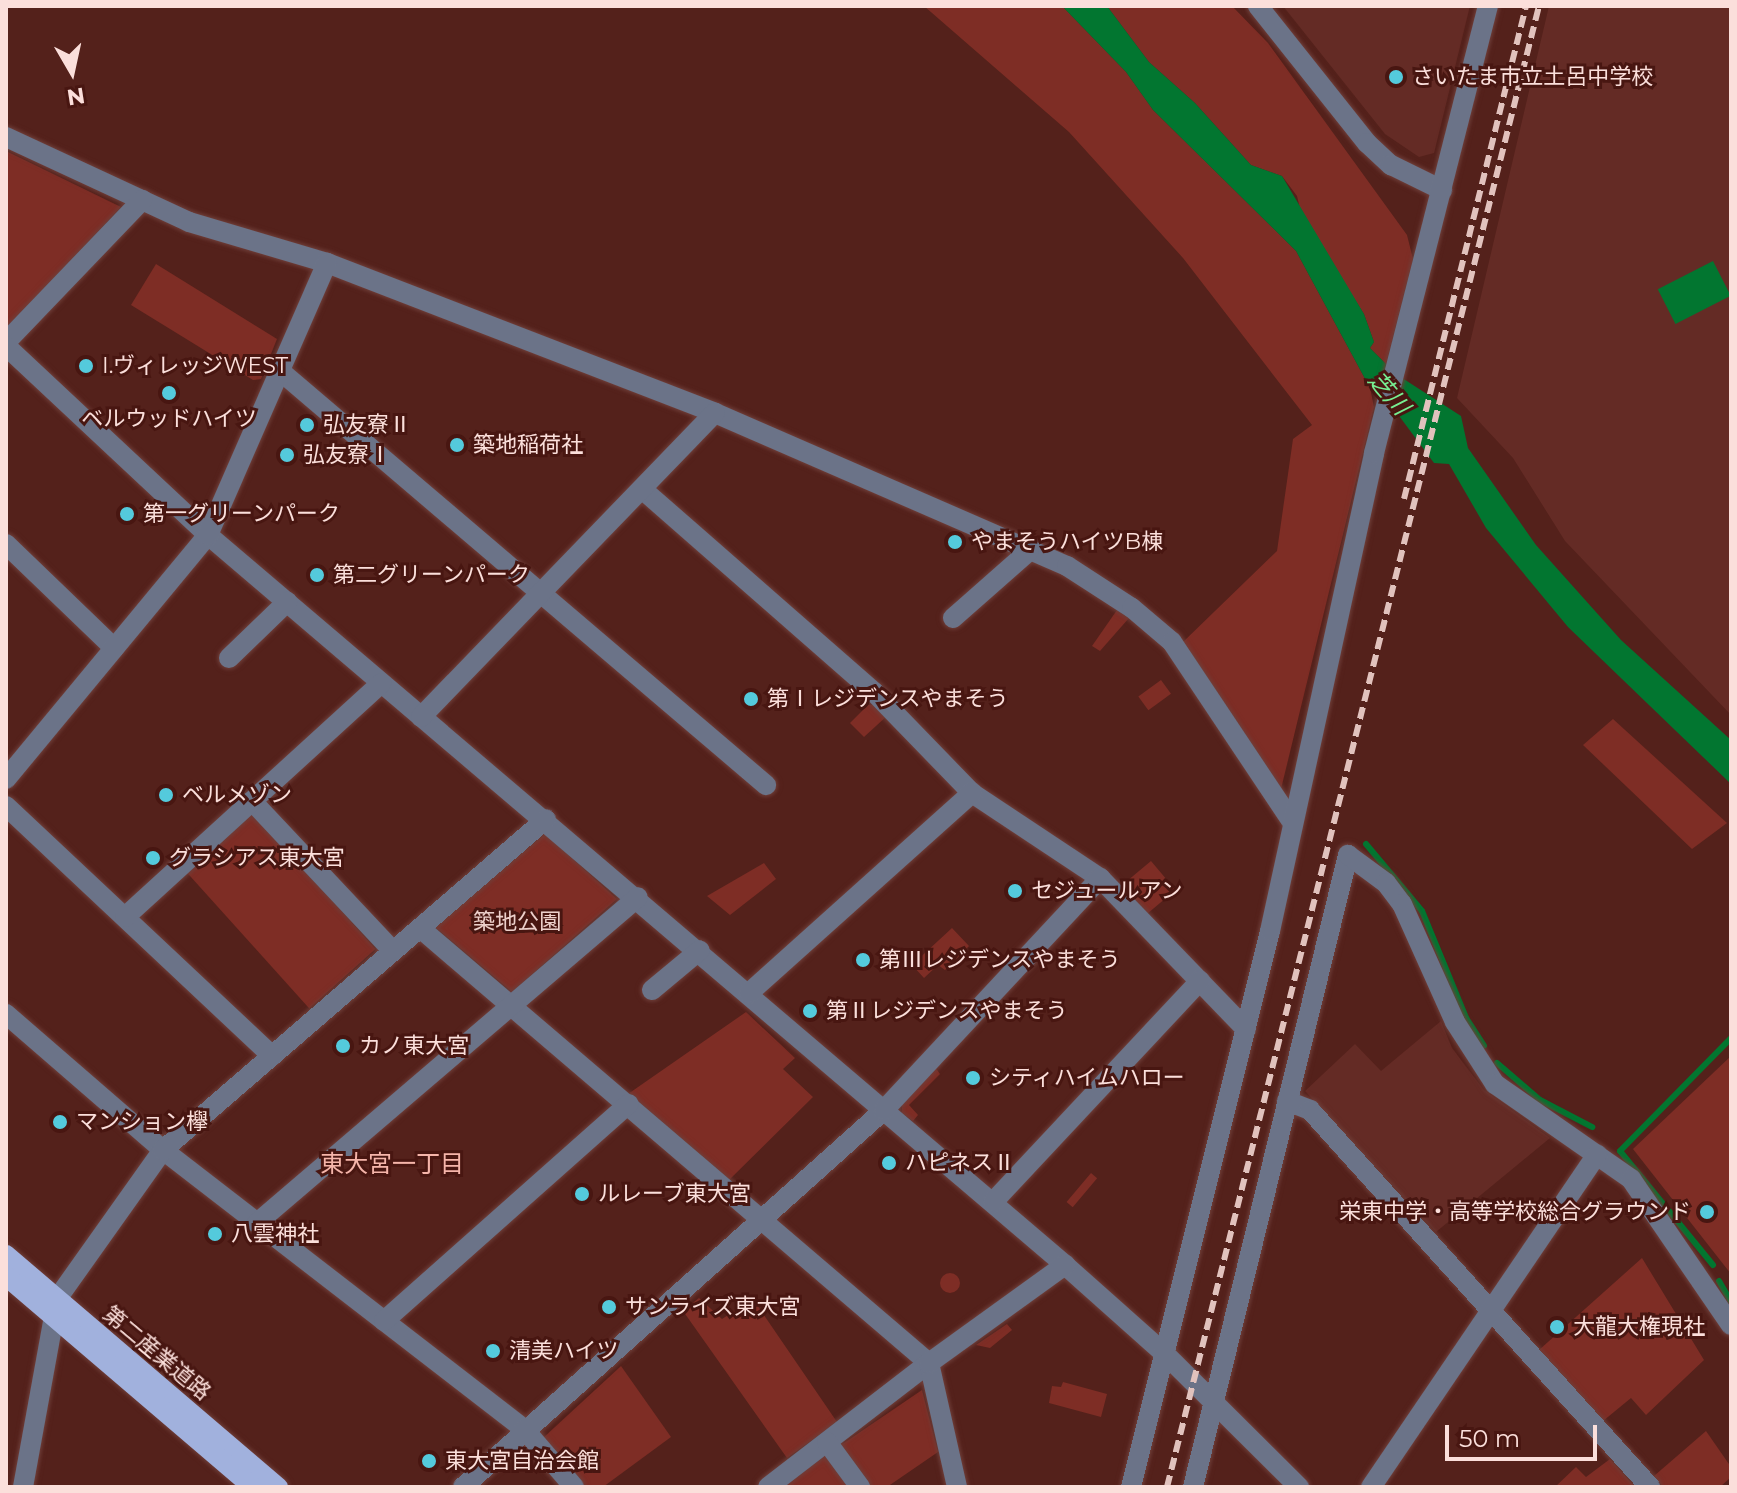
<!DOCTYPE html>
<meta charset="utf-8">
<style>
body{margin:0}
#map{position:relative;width:1737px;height:1493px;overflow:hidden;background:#54211b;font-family:Montserrat,"Noto Sans JP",sans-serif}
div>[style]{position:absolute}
.built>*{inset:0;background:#642b25}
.green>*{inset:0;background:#7e2d25;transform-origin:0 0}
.round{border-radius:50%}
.water>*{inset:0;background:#027630;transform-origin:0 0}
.stream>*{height:6px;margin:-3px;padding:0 3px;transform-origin:3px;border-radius:3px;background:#027630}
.roads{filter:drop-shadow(0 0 2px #6f3f3a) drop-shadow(0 0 2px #6f3f3a)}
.minor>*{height:20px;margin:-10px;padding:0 10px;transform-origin:10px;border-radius:10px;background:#6b7388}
.major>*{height:20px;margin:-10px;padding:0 10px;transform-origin:10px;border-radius:10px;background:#a1b1dd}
.rail>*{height:6px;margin-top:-3px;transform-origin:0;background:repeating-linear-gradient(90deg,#e1c2bd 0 12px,transparent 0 18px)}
.dots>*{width:22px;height:22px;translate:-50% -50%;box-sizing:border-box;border:4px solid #481611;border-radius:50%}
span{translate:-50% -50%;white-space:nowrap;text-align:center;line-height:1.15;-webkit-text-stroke:6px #481611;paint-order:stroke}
.poi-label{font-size:22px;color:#fbdfdb}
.left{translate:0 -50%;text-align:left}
.right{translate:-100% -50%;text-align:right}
.park-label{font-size:22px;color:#edd0cb}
.street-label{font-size:22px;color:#fbdfdb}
.water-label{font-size:24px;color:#77ee91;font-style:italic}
.neighbourhood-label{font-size:24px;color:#f5b5aa}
.frame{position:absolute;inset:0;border:8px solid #fbdfdb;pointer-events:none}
.north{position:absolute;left:32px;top:32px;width:80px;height:80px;-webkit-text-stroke:6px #481611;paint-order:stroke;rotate:171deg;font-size:22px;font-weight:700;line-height:32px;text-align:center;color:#fbdfdb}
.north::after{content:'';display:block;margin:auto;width:28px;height:36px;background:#fbdfdb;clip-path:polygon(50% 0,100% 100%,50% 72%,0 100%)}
.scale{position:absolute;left:1445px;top:1425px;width:152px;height:36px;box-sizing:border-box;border:4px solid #fbdfdb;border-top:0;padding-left:10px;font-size:24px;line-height:28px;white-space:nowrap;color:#fbdfdb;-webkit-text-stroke:6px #481611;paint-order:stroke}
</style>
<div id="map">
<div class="built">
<i style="clip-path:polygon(1283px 6px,1470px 6px,1434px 153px,1419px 157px,1385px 134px)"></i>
<i style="clip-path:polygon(1549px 6px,1731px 6px,1731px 715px,1565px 541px,1513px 458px,1457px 398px)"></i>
<i style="clip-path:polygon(1441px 1021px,1452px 1048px,1484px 1090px,1550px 1138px,1436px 1232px,1305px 1091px,1355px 1044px,1381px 1071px)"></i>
</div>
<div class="green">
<i style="clip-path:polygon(924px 6px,1062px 6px,1126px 72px,1153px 110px,1296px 251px,1370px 388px,1374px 407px,1280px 793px,1183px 642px,1277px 551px,1293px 439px,1312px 425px,1183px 258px,1069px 132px)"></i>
<i style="clip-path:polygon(1107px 6px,1232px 6px,1268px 43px,1407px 235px,1413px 259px,1386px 364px,1370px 348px,1374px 342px,1364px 314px,1302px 217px,1297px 196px,1282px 176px,1251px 165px,1195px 103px,1149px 62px)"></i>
<i style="clip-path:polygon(6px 151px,121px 207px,6px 329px)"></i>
<i style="clip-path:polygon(156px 264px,277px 339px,261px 379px,253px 380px,131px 305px)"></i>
<i style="clip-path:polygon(1117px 610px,1129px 618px,1100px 651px,1092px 646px)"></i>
<i style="left:1161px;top:680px;width:17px;height:28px;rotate:54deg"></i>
<i style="clip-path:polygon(878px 704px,888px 715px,864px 737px,850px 723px,868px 705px)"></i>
<i style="clip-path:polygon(1613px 719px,1727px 823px,1692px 849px,1583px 745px)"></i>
<i style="left:253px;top:813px;width:183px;height:89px;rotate:48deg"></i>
<i style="clip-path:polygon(545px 834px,617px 899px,512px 992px,434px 926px)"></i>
<i style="left:1151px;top:861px;width:38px;height:41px;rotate:50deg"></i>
<i style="clip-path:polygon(764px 863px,776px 879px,730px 915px,707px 896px)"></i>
<i style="clip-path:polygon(952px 928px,969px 946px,945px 970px,938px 965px,924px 978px,912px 965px)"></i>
<i style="clip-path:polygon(746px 1012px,795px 1058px,783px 1069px,813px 1097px,727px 1182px,628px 1094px)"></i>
<i style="clip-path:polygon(1731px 1056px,1731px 1274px,1633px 1149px)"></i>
<i style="clip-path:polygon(935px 1067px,940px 1074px,909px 1105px,918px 1115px,913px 1121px,902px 1113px,902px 1104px)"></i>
<i style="left:1091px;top:1173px;width:8px;height:38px;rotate:40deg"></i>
<i style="clip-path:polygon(1642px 1258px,1704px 1360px,1646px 1415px,1631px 1398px,1603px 1421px,1539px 1350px)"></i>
<i class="round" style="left:940px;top:1273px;width:20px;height:20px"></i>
<i style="clip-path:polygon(699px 1298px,722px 1319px,753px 1299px,837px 1422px,787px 1458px,683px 1311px)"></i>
<i style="clip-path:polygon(1007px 1324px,1012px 1330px,990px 1348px,976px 1345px)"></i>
<i style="clip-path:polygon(621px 1366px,671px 1437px,603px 1487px,583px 1487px,542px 1439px)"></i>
<i style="clip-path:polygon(1063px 1382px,1107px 1394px,1101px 1417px,1049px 1403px,1052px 1386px,1061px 1387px)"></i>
<i style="clip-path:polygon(922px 1390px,938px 1452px,887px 1487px,865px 1487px,838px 1447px)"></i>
<i style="clip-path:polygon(1706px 1431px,1731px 1467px,1731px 1477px,1720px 1487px,1663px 1487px,1654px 1476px)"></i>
<i style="clip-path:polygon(825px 1456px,848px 1487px,783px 1487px)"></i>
<i style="clip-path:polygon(1610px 1459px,1635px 1487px,1555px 1487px,1576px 1467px,1586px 1477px)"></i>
</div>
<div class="water">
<i style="clip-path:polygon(1062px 6px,1107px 6px,1149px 62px,1195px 103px,1251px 165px,1282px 176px,1364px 314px,1374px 342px,1370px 348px,1396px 374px,1461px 416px,1468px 448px,1536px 545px,1621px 640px,1731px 740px,1731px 784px,1568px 627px,1486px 528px,1449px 464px,1434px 463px,1388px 401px,1370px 388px,1296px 251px,1153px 110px,1126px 72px)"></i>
<i style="left:1713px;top:261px;width:39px;height:62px;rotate:63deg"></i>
</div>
<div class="stream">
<i style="left:1366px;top:844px;width:87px;rotate:50.1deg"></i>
<i style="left:1422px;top:911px;width:116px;rotate:67.6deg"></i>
<i style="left:1466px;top:1018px;width:33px;rotate:57deg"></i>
<i style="left:1497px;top:1063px;width:57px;rotate:40.7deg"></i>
<i style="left:1540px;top:1100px;width:59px;rotate:27.4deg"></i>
<i style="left:1713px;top:1265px;width:147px;rotate:-129.2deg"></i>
<i style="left:1620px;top:1151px;width:158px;rotate:-45.5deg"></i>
<i style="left:1719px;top:1281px;width:24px;rotate:60deg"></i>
</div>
<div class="roads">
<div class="minor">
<i style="left:1258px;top:6px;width:175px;rotate:51.5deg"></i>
<i style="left:1367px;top:143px;width:33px;rotate:43deg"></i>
<i style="left:1391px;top:165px;width:57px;rotate:26.1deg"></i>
<i style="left:6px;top:137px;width:202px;rotate:24.9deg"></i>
<i style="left:189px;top:222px;width:144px;rotate:16.5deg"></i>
<i style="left:327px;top:263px;width:416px;rotate:21.1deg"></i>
<i style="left:715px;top:413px;width:384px;rotate:23.5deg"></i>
<i style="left:1067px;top:566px;width:77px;rotate:32.9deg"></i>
<i style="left:1132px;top:608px;width:52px;rotate:40.4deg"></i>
<i style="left:1172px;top:642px;width:213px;rotate:56.3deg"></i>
<i style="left:6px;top:342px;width:197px;rotate:-46.2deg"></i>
<i style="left:6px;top:346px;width:277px;rotate:43.1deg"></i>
<i style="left:208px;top:535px;width:1126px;rotate:40.42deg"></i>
<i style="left:1065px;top:1265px;width:134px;rotate:41.7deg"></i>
<i style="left:1165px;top:1354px;width:189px;rotate:44.8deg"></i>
<i style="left:279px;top:370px;width:640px;rotate:40.44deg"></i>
<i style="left:642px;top:489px;width:308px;rotate:41.2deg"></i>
<i style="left:874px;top:692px;width:141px;rotate:45.9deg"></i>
<i style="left:972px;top:793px;width:154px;rotate:33.6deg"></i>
<i style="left:1100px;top:878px;width:210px;rotate:46deg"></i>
<i style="left:6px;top:544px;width:150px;rotate:43.9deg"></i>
<i style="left:953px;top:618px;width:101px;rotate:-41.4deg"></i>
<i style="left:229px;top:658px;width:81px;rotate:-44deg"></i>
<i style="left:421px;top:717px;width:423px;rotate:-46deg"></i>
<i style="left:6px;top:779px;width:317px;rotate:-50.4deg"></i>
<i style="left:208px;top:535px;width:297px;rotate:-66.4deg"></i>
<i style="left:252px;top:801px;width:206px;rotate:46.8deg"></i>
<i style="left:6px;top:806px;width:365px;rotate:43.2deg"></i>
<i style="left:125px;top:917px;width:347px;rotate:-42.4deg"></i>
<i style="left:420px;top:928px;width:670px;rotate:40.52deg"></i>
<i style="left:929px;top:1363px;width:203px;rotate:142.4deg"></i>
<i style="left:652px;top:990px;width:62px;rotate:-39.8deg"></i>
<i style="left:749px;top:993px;width:300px;rotate:-41.9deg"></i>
<i style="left:6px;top:1014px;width:208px;rotate:40.9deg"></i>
<i style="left:163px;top:1150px;width:458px;rotate:37.7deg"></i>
<i style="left:525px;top:1430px;width:75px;rotate:49.3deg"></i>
<i style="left:1287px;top:1101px;width:25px;rotate:21deg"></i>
<i style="left:1310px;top:1110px;width:508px;rotate:47.95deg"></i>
<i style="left:993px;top:1202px;width:303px;rotate:-46.9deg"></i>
<i style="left:257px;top:1223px;width:501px;rotate:-40.55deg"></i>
<i style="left:384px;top:1321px;width:327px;rotate:-41.6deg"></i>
<i style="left:827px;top:1442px;width:56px;rotate:53.7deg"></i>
<i style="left:23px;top:1487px;width:191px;rotate:-79.7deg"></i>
<i style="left:57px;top:1299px;width:183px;rotate:-54.6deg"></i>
<i style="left:163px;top:1150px;width:506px;rotate:-40.83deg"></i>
<i style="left:463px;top:1487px;width:565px;rotate:-41.84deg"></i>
<i style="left:884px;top:1110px;width:317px;rotate:-47deg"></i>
<i style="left:957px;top:1487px;width:127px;rotate:-102.7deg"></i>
<i style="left:929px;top:1363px;width:168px;rotate:-35.8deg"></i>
<i style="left:1131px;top:1487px;width:573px;rotate:-75.96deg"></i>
<i style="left:1270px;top:931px;width:489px;rotate:-77.7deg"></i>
<i style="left:1374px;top:453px;width:461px;rotate:-75.7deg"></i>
<i style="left:1193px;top:1487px;width:651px;rotate:-76.22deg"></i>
<i style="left:1348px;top:855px;width:47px;rotate:36.4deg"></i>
<i style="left:1386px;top:883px;width:26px;rotate:53deg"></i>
<i style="left:1402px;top:904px;width:129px;rotate:65.8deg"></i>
<i style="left:1455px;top:1022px;width:74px;rotate:57.2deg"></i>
<i style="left:1495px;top:1084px;width:166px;rotate:34.9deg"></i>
<i style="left:1631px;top:1179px;width:177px;rotate:55.6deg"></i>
<i style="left:1371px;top:1487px;width:402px;rotate:-55.8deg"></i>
</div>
<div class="major">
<i style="left:6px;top:1255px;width:358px;rotate:40.5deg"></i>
<i style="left:6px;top:1276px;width:325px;rotate:40.5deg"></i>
</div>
</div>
<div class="rail">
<i style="left:1404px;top:499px;width:508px;rotate:-76.1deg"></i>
<i style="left:1167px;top:1487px;width:1527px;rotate:-75.9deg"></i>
</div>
<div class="dots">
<i style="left:1396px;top:77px;background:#54cadc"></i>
<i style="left:86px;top:366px;background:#54cadc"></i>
<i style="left:169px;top:393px;background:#54cadc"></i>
<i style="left:307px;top:425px;background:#54cadc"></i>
<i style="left:457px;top:445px;background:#54cadc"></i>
<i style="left:287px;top:455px;background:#54cadc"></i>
<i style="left:127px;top:514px;background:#54cadc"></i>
<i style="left:955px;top:542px;background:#54cadc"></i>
<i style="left:317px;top:575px;background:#54cadc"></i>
<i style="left:751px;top:699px;background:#54cadc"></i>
<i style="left:166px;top:795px;background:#54cadc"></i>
<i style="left:153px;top:858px;background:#54cadc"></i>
<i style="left:1015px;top:891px;background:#54cadc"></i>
<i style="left:863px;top:960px;background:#54cadc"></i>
<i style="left:810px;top:1011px;background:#54cadc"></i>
<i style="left:343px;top:1046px;background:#54cadc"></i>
<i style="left:973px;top:1078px;background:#54cadc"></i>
<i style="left:60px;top:1122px;background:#54cadc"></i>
<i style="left:889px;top:1163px;background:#54cadc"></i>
<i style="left:582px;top:1194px;background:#54cadc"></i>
<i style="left:1707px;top:1212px;background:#54cadc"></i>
<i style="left:215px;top:1234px;background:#54cadc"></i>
<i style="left:609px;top:1307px;background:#54cadc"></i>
<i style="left:1557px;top:1327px;background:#54cadc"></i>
<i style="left:493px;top:1351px;background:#54cadc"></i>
<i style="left:429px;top:1461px;background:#54cadc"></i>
</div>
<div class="poi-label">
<span class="left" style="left:1412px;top:77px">さいたま市立土呂中学校</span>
<span class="left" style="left:102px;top:366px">I.ヴィレッジWEST</span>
<span style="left:169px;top:419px">ベルウッドハイツ</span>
<span class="left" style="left:323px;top:425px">弘友寮Ⅱ</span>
<span class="left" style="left:473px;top:445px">築地稲荷社</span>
<span class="left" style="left:303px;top:455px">弘友寮Ⅰ</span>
<span class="left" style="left:143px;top:514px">第一グリーンパーク</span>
<span class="left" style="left:971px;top:542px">やまそうハイツB棟</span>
<span class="left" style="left:333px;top:575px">第二グリーンパーク</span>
<span class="left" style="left:767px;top:699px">第Ⅰレジデンスやまそう</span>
<span class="left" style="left:182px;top:795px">ベルメゾン</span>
<span class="left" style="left:169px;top:858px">グラシアス東大宮</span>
<span class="left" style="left:1031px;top:891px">セジュールアン</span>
<span class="left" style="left:879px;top:960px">第Ⅲレジデンスやまそう</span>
<span class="left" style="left:826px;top:1011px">第Ⅱレジデンスやまそう</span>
<span class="left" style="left:359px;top:1046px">カノ東大宮</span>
<span class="left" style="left:989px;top:1078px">シティハイムハロー</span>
<span class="left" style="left:76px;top:1122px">マンション欅</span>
<span class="left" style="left:905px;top:1163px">ハピネスⅡ</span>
<span class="left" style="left:598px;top:1194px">ルレーブ東大宮</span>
<span class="right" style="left:1691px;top:1212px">栄東中学・高等学校総合グラウンド</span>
<span class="left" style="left:231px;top:1234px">八雲神社</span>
<span class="left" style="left:625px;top:1307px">サンライズ東大宮</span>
<span class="left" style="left:1573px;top:1327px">大龍大権現社</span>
<span class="left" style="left:509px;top:1351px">清美ハイツ</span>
<span class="left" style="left:445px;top:1461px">東大宮自治会館</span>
</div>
<div class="park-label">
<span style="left:517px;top:922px">築地公園</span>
</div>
<div class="street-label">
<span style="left:157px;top:1353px;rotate:40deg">第二産業道路</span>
</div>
<div class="water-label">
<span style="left:1389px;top:393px;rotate:49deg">芝川</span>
</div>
<div class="neighbourhood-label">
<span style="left:392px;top:1164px">東大宮一丁目</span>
</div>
<div class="frame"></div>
<div class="north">N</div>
<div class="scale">50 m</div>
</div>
